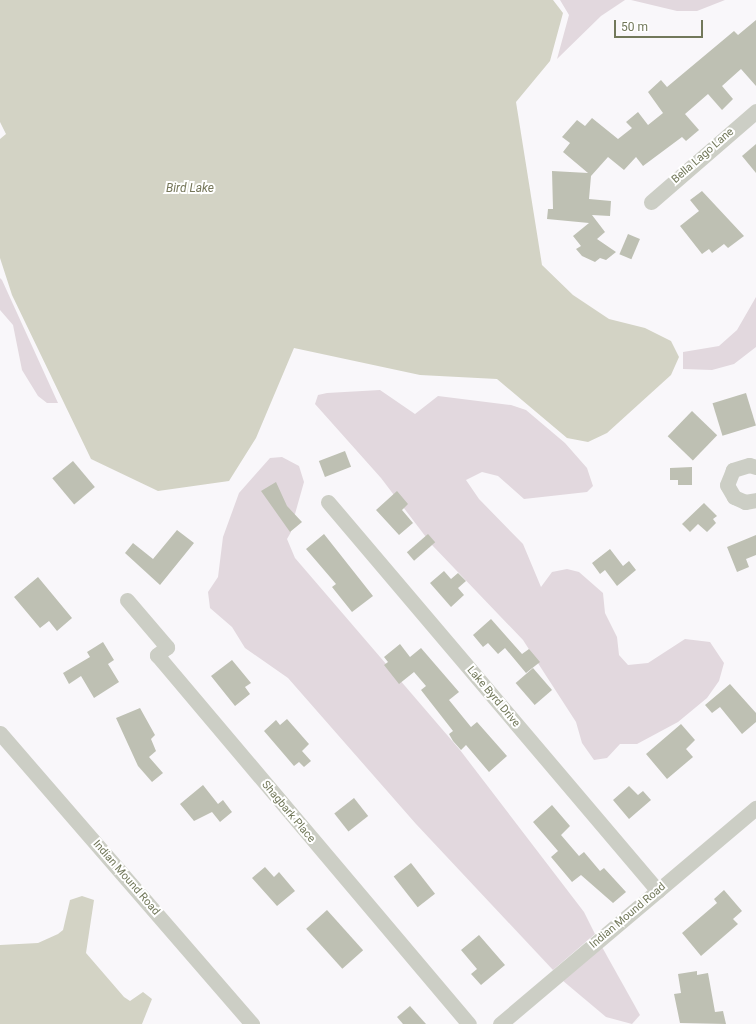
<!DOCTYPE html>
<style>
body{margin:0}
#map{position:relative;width:756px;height:1024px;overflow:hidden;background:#f9f7fa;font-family:Roboto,sans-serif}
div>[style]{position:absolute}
.green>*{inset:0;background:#e2d8de}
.water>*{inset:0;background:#d3d3c5}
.building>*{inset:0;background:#bec0b3;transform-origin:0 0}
.minor>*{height:15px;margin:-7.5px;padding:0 7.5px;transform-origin:7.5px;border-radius:7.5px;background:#cccec5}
span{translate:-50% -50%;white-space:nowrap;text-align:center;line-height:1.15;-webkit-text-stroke:4px #fff;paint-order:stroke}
.street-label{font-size:11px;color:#72785a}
.water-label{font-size:12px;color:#757659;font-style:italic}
.scale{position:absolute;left:614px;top:20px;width:89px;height:18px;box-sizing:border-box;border:2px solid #72785a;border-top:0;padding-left:5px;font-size:12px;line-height:14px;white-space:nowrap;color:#72785a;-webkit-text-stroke:3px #fff;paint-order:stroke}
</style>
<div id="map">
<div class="green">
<i style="clip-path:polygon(560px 0,625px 0,601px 16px,557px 59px,569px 15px)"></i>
<i style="clip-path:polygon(631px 0,725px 0,697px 11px,677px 11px)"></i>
<i style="clip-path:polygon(0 278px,2px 280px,58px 403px,47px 403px,38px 396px,22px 370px,13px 325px,0 310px)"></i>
<i style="clip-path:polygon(756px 297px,756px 347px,734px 364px,712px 370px,683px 369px,683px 352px,719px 346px,737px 330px)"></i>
<i style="clip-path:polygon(380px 390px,415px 414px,438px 396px,511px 405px,526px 410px,565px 443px,587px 468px,593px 486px,587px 492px,524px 499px,498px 476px,482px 472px,466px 480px,479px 499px,523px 544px,541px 587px,552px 572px,567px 569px,579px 572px,603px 593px,605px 613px,617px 637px,619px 655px,628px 665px,648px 663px,685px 639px,710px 642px,724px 663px,719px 681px,707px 698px,678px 722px,637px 744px,620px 744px,607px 758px,594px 760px,582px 743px,576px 722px,523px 640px,432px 545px,381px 478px,315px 404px,318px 395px,327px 393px)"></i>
<i style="clip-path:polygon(282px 457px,299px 466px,304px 482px,295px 514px,288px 523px,291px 532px,287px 539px,295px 558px,460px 750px,584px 912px,595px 934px,553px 970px,416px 824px,288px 678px,245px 648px,232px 627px,210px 608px,208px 592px,218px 577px,223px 537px,239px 493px,270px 458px)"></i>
<i style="clip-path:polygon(602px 947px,640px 1015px,632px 1024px,606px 1017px,562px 980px)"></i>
</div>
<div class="water">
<i style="clip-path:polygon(0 0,553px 0,563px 13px,550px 61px,516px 102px,542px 265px,573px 295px,609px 319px,645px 328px,671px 341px,679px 357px,671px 375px,607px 433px,588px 442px,567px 438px,497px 379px,420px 375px,294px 348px,256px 438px,229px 481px,158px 491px,91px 459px,12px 295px,0 258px,0 139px,6px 134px,0 122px)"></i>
<i style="clip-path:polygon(82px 896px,94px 900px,86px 953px,124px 997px,130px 1001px,143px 992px,152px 999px,142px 1024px,0 1024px,0 945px,38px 943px,58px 934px,63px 930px,70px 900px)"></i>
</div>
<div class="building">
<i style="clip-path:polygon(756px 20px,756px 86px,741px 69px,722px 86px,733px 99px,722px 110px,708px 94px,685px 114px,699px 130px,686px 141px,682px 137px,643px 166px,636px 157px,624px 170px,608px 157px,591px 176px,589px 199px,611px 201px,610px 216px,592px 215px,605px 232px,597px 239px,616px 252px,606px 260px,600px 258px,595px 262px,582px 256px,576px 249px,581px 246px,573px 236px,589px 223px,547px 219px,548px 209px,553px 209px,552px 171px,588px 173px,563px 152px,570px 143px,562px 137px,577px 120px,585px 126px,592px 118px,618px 139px,632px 128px,626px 122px,638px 112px,648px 125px,663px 113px,648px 92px,661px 80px,667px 87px,734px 31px,738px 35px)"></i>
<i style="clip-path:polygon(756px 144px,756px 173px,742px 156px)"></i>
<i style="clip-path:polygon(702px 191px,744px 236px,728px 248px,724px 244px,712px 253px,709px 249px,702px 254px,680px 226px,699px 211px,690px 200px)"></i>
<i style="left:628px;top:234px;width:13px;height:22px;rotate:23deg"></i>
<i style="left:746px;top:393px;width:34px;height:35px;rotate:73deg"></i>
<i style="left:692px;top:411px;width:35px;height:35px;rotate:44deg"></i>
<i style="left:345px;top:451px;width:17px;height:28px;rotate:69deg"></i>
<i style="left:73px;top:461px;width:34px;height:27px;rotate:50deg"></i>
<i style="clip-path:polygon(692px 467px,692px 485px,678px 485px,678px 480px,670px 480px,670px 468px)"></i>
<i style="clip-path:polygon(276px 482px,287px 506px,302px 522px,290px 532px,261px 491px)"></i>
<i style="clip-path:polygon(397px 491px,408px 504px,402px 510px,413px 523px,399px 535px,376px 510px)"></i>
<i style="clip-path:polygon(704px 503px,717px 516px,713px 519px,716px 523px,707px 532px,698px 524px,690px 532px,682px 524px)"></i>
<i style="clip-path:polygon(177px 530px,194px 543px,160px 585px,125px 553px,133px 543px,153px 559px)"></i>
<i style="clip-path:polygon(324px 534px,373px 596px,352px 612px,332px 587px,336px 584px,306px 549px)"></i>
<i style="left:428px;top:534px;width:11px;height:28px;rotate:49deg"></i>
<i style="clip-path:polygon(756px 535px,756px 555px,746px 559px,749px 567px,737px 572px,727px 547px)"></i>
<i style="clip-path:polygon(610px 549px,623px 566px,629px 561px,636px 570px,617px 586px,605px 570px,600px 574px,592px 563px)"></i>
<i style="clip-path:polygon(444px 571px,451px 579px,458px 573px,466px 581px,458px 588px,464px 595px,451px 607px,430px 583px)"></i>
<i style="clip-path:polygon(38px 577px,72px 618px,57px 631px,49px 621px,40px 628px,14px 597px)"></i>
<i style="clip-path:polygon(491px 619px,522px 654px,529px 649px,540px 662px,526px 673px,505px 648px,498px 654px,488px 643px,483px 647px,473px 635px)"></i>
<i style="clip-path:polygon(103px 642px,114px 660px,108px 664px,119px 682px,94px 698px,81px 676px,69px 684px,63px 673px,90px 657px,87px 652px)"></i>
<i style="clip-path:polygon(400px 644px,410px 657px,421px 648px,459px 692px,449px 700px,471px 727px,477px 722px,507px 756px,489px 772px,466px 745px,461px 750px,453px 741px,449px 734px,453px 731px,421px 690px,426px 686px,414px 672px,399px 684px,384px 665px,388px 662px,384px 657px)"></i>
<i style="clip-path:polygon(232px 660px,251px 683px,245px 687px,250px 694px,235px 706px,211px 676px)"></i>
<i style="left:533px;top:668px;width:29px;height:23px;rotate:49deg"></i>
<i style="clip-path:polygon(730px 684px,756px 713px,756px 722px,742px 734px,720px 707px,712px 713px,705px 705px)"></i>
<i style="clip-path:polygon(140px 708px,155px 735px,151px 739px,156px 751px,149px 757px,163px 773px,152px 782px,138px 766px,116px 718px)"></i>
<i style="clip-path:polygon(287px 719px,309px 744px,302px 751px,311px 761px,304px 767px,299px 762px,294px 766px,264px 731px,276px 720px,280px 725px)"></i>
<i style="clip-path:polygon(681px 724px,695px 740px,686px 749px,693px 757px,667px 779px,646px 754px)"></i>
<i style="clip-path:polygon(203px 785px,218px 804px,223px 800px,232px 812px,220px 822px,212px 812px,194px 821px,180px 804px)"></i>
<i style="clip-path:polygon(629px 786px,638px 795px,643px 791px,651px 800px,629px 819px,613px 800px)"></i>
<i style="left:354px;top:798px;width:23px;height:25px;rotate:52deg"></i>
<i style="clip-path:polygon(552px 805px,570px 826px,561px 835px,579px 856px,584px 852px,600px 871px,604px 868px,626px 892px,613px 903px,581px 875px,572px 882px,551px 857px,558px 851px,533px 822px)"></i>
<i style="left:411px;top:863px;width:39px;height:22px;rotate:52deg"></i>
<i style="clip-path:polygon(265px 867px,274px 877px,279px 872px,295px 891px,277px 906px,252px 878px)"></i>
<i style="clip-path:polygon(724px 890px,742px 911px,733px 919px,738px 924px,701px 956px,682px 933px,717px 903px,714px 899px)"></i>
<i style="left:327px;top:910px;width:54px;height:28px;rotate:48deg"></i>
<i style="clip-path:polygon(479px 935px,505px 965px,481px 985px,471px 974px,477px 969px,461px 950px)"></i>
<i style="clip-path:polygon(697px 971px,697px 975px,708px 973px,715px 1012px,723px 1011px,726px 1024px,680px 1023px,674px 994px,681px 993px,678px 974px)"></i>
<i style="clip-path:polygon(410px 1006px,426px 1024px,403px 1024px,397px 1017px)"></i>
</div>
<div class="minor">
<i style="left:651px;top:202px;width:139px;rotate:-40.9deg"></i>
<i style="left:756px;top:467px;width:7px;rotate:-164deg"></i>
<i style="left:749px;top:465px;width:17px;rotate:163deg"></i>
<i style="left:733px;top:470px;width:16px;rotate:112deg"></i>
<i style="left:727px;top:485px;width:14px;rotate:60deg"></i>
<i style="left:734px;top:497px;width:12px;rotate:24deg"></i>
<i style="left:745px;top:502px;width:11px;rotate:-10deg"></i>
<i style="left:328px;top:502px;width:510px;rotate:49.69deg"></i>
<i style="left:127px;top:600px;width:62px;rotate:49.6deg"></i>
<i style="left:167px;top:647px;width:13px;rotate:141deg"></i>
<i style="left:157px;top:655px;width:483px;rotate:49.8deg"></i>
<i style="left:0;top:733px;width:385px;rotate:49.1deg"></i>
<i style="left:500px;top:1024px;width:335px;rotate:-40.2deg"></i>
</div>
<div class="street-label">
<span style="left:703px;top:156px;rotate:-41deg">Bella Lago Lane</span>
<span style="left:493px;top:697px;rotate:50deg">Lake Byrd Drive</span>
<span style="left:288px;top:812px;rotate:50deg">Shagbark Place</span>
<span style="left:126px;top:878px;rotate:49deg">Indian Mound Road</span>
<span style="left:628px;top:916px;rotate:-40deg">Indian Mound Road</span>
</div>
<div class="water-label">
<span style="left:190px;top:189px">Bird Lake</span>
</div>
<div class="scale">50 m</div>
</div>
